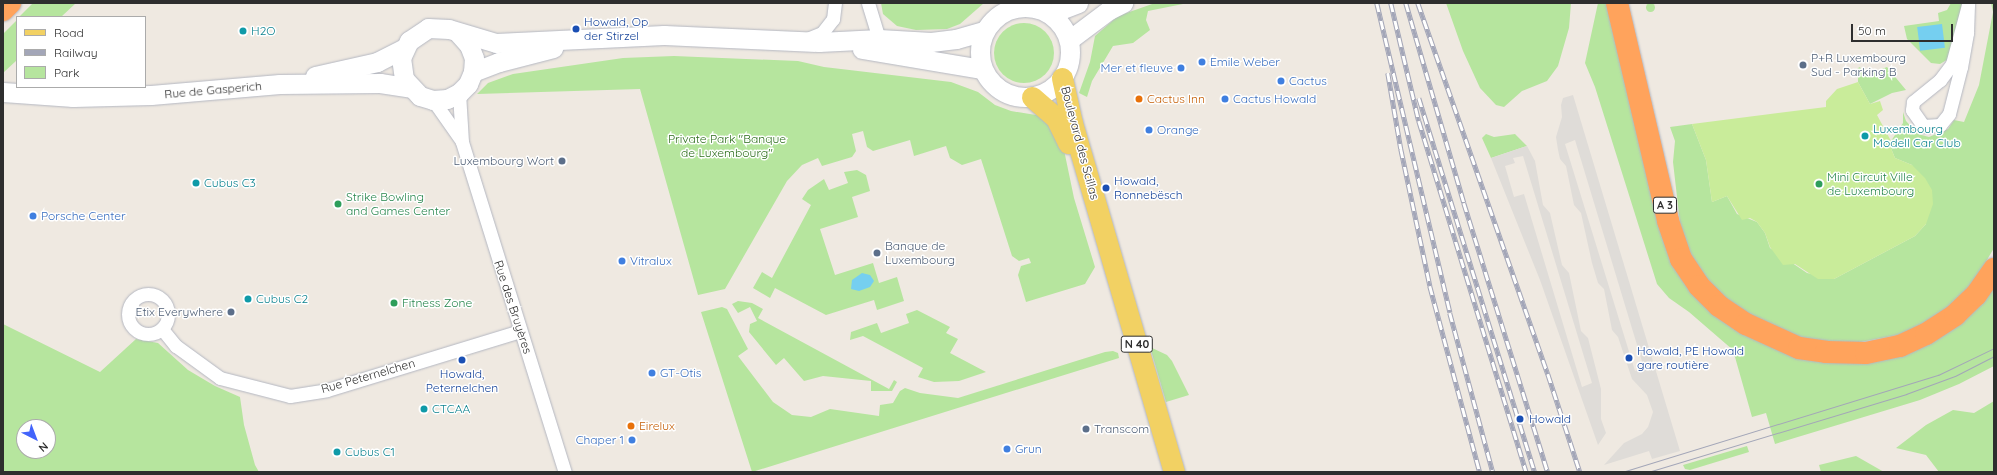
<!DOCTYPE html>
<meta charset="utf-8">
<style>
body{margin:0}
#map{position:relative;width:1997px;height:475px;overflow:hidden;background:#efe9e1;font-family:Quicksand,sans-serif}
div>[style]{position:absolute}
.green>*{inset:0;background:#b6e59e}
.round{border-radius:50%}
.pitch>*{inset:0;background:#c9ec9a}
.plaza>*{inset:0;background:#dfdcd8}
.water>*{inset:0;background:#75cff0;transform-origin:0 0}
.roads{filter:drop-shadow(0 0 1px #b4b7c1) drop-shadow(0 0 1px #b4b7c1)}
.street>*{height:13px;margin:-6.5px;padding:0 6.5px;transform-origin:6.5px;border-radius:6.5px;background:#fff}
.street>.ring{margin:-6.5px;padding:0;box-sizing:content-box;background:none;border:13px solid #fff;border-radius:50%}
.secondary>*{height:19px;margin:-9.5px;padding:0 9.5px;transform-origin:9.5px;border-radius:9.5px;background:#fff}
.secondary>.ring{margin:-9.5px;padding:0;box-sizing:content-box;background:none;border:19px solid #fff;border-radius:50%}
.primary>*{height:21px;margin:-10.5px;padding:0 10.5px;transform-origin:10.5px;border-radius:10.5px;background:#f2d163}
.highway>*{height:22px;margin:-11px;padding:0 11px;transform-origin:11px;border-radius:11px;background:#ffa35c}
.tram>*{height:1px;margin:-0.5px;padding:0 0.5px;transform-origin:0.5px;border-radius:0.5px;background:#a3a6b8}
.rail>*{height:4.5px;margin-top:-2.25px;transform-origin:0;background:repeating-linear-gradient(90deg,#fff 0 9px,#a3a6b8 0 18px);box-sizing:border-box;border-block:1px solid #a3a6b8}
.dots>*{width:11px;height:11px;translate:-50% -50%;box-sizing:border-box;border:2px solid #fff;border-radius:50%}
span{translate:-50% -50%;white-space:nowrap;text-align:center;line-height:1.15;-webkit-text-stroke:3px #fff;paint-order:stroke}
.shield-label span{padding:1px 3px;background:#fff;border:1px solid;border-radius:3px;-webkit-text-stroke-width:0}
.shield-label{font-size:11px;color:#2e2e2e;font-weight:700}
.transit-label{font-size:12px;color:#164399}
.left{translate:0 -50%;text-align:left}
.culture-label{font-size:12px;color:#0d838f}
.service-label{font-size:12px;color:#4e5e75}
.right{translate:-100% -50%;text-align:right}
.shop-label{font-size:12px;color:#366cbe}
.street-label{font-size:12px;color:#2e2e2e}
.food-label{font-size:12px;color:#c56008}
.park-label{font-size:12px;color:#2c6e1b}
.leisure-label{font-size:12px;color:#27864d}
.frame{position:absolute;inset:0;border:4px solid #2e2e2e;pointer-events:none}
.legend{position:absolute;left:16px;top:16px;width:130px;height:72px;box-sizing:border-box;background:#fff;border:1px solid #ababab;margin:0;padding:5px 7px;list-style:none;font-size:12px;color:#2e2e2e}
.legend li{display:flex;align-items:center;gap:8px;height:20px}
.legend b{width:20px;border:1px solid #ababab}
.north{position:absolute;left:16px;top:419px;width:40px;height:40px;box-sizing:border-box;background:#fff;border:1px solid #ababab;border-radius:50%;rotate:138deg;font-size:11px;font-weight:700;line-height:16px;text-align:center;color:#2e2e2e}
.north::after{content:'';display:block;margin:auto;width:14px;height:18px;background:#4264fb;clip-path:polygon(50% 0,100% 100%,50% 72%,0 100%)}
.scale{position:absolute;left:1851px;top:24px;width:102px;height:18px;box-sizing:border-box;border:2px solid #2e2e2e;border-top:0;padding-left:5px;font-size:12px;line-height:14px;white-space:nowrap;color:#2e2e2e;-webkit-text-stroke:3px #fff;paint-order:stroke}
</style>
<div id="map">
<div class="green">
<i class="round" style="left:1645.5px;top:2.5px;width:9px;height:9px"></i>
<i style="clip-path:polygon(33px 3px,76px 3px,61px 17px,19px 17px)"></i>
<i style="clip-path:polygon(881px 3px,984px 3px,960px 24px,947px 29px,916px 30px,897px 26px,883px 14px)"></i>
<i style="clip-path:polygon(1155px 3px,1188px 3px,1148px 11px,1146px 20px,1150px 30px,1133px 43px,1113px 46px,1092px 81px,1087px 97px,1079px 93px,1090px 62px,1095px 36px,1118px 16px)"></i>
<i style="clip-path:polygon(1446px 3px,1571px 3px,1569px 28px,1558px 66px,1547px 81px,1522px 91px,1504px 107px,1496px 105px,1480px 88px,1463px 51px)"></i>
<i style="clip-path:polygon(1598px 3px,1609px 3px,1663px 224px,1735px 329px,1876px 358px,1994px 283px,1994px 366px,1959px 384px,1920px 400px,1775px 444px,1766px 413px,1752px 417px,1733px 350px,1689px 312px,1669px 298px,1657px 284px,1595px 87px,1585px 63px)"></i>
<i style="clip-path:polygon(1951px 3px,1962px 3px,1950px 58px,1940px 64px,1931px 63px,1907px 39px,1904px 26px,1939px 21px,1938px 13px,1947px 10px)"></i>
<i style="clip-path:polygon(1991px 3px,1994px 3px,1994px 248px,1971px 287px,1950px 308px,1925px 325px,1903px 334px,1850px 344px,1817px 342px,1782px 334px,1727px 307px,1692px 262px,1680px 223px,1673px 162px,1675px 141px,1670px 127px,1692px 124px,1706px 160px,1712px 202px,1727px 196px,1737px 214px,1757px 222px,1765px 233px,1770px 248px,1807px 273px,1834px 279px,1915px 236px,1926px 224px,1912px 165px,1895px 158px,1890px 146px,1891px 141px,1903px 123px,1903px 112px,1906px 121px,1918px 134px,1929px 137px,1948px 129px,1954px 120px,1964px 122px,1979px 85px,1993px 12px)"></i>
<i style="clip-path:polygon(17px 20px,17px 60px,3px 73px,3px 34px)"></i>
<i class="round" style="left:994px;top:23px;width:60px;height:60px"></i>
<i style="clip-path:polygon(674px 56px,798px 61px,824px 67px,951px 82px,978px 92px,995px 105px,1011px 111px,1042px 116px,1064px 150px,1074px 198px,1095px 267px,1085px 284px,1026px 302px,1018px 275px,1021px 266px,1031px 263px,1029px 258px,1019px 261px,1012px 256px,981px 159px,962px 165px,950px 158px,946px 146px,914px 156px,910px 140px,873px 151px,867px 147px,863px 131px,852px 134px,856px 151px,852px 157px,822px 166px,818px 158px,802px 165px,787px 181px,725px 289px,698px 295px,640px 89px,477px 94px,488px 83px,513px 74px,623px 58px)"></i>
<i style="clip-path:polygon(1860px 67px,1864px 76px,1887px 67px,1906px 90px,1892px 93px,1870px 104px,1858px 82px,1858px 68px)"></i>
<i style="clip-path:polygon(1486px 134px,1494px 137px,1515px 134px,1527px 146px,1491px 158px,1482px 138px)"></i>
<i style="clip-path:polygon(857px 170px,866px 175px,870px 191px,852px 197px,858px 217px,820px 229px,835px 275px,873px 263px,879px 283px,897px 277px,904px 301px,877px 310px,874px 300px,826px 315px,775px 288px,770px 298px,753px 288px,762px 272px,772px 278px,811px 205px,802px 199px,808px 190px,824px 179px,829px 190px,848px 183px,844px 172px)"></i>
<i style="clip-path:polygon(738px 301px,752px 303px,763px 309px,758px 318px,889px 389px,894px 380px,897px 382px,892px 391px,871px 391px,871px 381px,823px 376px,804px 381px,784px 358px,776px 365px,749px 332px,750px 324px,757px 321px,750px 307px,738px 313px,732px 304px)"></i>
<i style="clip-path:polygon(722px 307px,727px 309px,748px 349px,738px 356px,773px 402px,792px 415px,811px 417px,830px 409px,879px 416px,880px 405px,893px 403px,900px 391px,905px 388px,920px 393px,958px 398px,1105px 352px,1113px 351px,1118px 353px,1119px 358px,752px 472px,701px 312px)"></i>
<i style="clip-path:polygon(917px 310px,950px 327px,946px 333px,958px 339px,950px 353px,986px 372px,959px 381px,934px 382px,918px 377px,923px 368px,863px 336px,850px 340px,851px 332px,877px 323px,881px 333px,909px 323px,906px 314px)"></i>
<i style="clip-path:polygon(evenodd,3px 324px,100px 372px,136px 339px,158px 343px,188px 370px,215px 386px,240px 397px,244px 425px,255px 465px,259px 472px,3px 472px,3px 324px,24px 427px,48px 427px,48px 451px,24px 451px,24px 427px)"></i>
<i style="clip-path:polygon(1150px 347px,1167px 355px,1172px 361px,1189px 395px,1166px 402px)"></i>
<i style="clip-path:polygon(1994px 401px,1994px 472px,1939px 472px,1926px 455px,1896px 448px,1926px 425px,1953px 410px,1974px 413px)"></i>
<i style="clip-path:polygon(1747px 446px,1749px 452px,1690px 470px,1685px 469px,1683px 465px)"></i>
<i style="clip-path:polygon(1856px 456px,1884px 472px,1821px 472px,1819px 465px)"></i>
</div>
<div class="pitch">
<i style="clip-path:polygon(1858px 82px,1870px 104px,1880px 101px,1883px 110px,1877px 115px,1891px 141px,1890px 146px,1895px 158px,1912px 165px,1925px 178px,1932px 190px,1933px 204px,1926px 224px,1915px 236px,1834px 279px,1818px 279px,1795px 264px,1783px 265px,1770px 247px,1765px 233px,1757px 222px,1750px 218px,1742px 220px,1727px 196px,1712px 202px,1706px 160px,1692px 124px,1826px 107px,1826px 101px,1837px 89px)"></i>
</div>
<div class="plaza">
<i style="clip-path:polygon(evenodd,1573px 95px,1680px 451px,1652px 459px,1649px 451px,1604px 465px,1624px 443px,1642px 434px,1648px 427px,1653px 412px,1647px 395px,1632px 379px,1618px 337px,1612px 330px,1604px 289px,1598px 283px,1592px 263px,1581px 213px,1574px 205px,1566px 166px,1560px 159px,1558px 150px,1556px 137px,1562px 117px,1561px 105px,1563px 98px,1573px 95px,1575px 140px,1644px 368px,1635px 371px,1565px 144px,1575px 140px)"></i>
<i style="clip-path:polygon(evenodd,1527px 146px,1535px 161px,1543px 205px,1550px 213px,1562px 265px,1569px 273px,1581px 331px,1588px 338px,1601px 389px,1601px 419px,1606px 433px,1598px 445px,1540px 280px,1491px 158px,1527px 146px,1523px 156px,1592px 383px,1582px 387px,1524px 194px,1514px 197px,1505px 166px,1515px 163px,1513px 158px,1523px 156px)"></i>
</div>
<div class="water">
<i style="left:1942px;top:24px;width:24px;height:25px;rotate:83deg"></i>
<i style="clip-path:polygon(862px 273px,870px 275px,874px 281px,870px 287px,859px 291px,851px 289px,852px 280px)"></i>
</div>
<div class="roads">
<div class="street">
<i style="left:868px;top:3px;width:38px;rotate:73deg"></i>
<i style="left:1968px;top:5px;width:61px;rotate:105.2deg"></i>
<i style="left:1952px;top:64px;width:20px;rotate:127deg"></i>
<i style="left:1940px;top:80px;width:35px;rotate:141deg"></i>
<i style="left:1913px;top:102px;width:8px;rotate:97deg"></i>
<i style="left:1912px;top:110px;width:19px;rotate:55deg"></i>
<i style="left:1923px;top:126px;width:17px;rotate:-3deg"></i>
<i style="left:1940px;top:125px;width:14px;rotate:-51deg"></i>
<i style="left:1949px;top:114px;width:49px;rotate:-75.7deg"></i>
<i style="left:1961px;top:67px;width:35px;rotate:-80deg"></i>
<i style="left:1967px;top:33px;width:30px;rotate:-88deg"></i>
<i style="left:807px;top:39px;width:16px;rotate:-22deg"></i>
<i style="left:822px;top:33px;width:18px;rotate:-52deg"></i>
<i style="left:833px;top:19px;width:16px;rotate:-83deg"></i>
<i style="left:459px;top:93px;width:49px;rotate:86.5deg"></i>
<i style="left:462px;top:142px;width:346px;rotate:72.7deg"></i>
<i style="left:433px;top:100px;width:49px;rotate:55deg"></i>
<i class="ring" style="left:128px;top:294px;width:27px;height:27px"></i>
<i style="left:162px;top:329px;width:22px;rotate:51deg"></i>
<i style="left:176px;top:346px;width:54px;rotate:36deg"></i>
<i style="left:220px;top:378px;width:72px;rotate:14.4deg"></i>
<i style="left:290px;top:396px;width:37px;rotate:-9deg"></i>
<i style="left:327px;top:390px;width:202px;rotate:-17deg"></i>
</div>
<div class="secondary">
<i class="ring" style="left:980px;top:7px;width:71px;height:71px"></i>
<i style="left:1050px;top:14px;width:30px;rotate:-21deg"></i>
<i style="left:459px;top:34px;width:15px;rotate:48deg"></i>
<i style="left:469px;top:45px;width:14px;rotate:69deg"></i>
<i style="left:474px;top:58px;width:14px;rotate:94deg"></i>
<i style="left:473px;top:72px;width:13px;rotate:113deg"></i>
<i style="left:468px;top:84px;width:13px;rotate:135deg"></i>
<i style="left:459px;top:93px;width:13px;rotate:153deg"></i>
<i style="left:447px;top:99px;width:14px;rotate:176deg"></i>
<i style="left:433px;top:100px;width:14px;rotate:-163deg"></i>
<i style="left:420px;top:96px;width:23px;rotate:-133deg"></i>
<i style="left:404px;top:79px;width:21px;rotate:-98deg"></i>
<i style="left:401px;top:58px;width:19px;rotate:-65deg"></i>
<i style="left:409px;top:41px;width:23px;rotate:-34deg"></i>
<i style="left:428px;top:28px;width:21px;rotate:3deg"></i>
<i style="left:449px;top:29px;width:49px;rotate:16.6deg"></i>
<i style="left:496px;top:43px;width:168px;rotate:-2.7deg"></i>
<i style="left:664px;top:35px;width:155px;rotate:2.6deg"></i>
<i style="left:819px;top:42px;width:60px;rotate:-2.9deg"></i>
<i style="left:879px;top:39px;width:52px;rotate:3.3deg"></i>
<i style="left:931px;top:42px;width:25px;rotate:-7deg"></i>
<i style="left:956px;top:39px;width:29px;rotate:-16deg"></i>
<i style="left:1069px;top:40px;width:50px;rotate:-36.9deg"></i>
<i style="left:1109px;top:10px;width:16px;rotate:-27deg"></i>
<i style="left:862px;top:49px;width:122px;rotate:9.5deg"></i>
<i style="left:473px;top:72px;width:28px;rotate:-21deg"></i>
<i style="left:499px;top:62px;width:56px;rotate:-14.5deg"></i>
<i style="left:315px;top:76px;width:64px;rotate:-12.7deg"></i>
<i style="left:377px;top:62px;width:30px;rotate:-27deg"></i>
<i style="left:3px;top:92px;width:70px;rotate:4.1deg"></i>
<i style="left:73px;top:97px;width:78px;rotate:-1.5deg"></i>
<i style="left:151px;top:95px;width:129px;rotate:-4.9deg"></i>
<i style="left:280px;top:84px;width:100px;rotate:-0.6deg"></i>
<i style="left:380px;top:83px;width:30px;rotate:9deg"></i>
</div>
<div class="primary">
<i style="left:1062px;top:78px;width:46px;rotate:77.5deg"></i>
<i style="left:1072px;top:123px;width:364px;rotate:73.7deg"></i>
<i style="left:1032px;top:97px;width:32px;rotate:41deg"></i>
<i style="left:1056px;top:118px;width:28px;rotate:64deg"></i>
</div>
<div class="highway">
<i style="left:1617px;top:3px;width:224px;rotate:76.8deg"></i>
<i style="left:1668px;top:221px;width:40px;rotate:71.1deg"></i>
<i style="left:1681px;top:259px;width:32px;rotate:56deg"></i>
<i style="left:1699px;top:286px;width:28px;rotate:45deg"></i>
<i style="left:1719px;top:306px;width:32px;rotate:34deg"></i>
<i style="left:1746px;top:324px;width:58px;rotate:24.4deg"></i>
<i style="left:1799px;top:348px;width:27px;rotate:8deg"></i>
<i style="left:1826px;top:352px;width:40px;rotate:1.4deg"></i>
<i style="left:1866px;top:353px;width:35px;rotate:-12deg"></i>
<i style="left:1900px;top:346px;width:29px;rotate:-25deg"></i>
<i style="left:1926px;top:334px;width:35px;rotate:-33deg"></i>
<i style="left:1955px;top:315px;width:29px;rotate:-44deg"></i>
<i style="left:1976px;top:295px;width:32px;rotate:-55deg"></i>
<i style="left:3px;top:10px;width:10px;rotate:-45deg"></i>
</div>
</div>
<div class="tram">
<i style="left:1622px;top:472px;width:331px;rotate:-17.1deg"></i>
<i style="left:1938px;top:375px;width:62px;rotate:-25.7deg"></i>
<i style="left:1648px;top:472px;width:270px;rotate:-16.8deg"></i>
<i style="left:1906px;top:394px;width:52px;rotate:-20.2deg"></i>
<i style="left:1955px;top:376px;width:44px;rotate:-27.1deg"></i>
</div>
<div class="rail">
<i style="left:1377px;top:3px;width:318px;rotate:76.7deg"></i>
<i style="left:1450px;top:313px;width:165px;rotate:74.9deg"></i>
<i style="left:1391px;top:3px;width:121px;rotate:76.7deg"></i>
<i style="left:1419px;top:121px;width:367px;rotate:73deg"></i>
<i style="left:1406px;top:3px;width:208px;rotate:73.8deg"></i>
<i style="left:1464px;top:203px;width:282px;rotate:72.7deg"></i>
<i style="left:1418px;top:3px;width:393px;rotate:70.7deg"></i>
<i style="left:1548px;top:374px;width:103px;rotate:71.9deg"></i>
<i style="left:1388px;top:73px;width:77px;rotate:80.3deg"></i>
<i style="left:1401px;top:149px;width:140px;rotate:78deg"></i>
<i style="left:1430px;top:286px;width:193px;rotate:75deg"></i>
<i style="left:1419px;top:98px;width:392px;rotate:72.8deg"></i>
</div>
<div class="dots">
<i style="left:576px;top:29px;background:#1a4fb4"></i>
<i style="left:243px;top:31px;background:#0f9aa8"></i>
<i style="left:1202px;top:62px;background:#3f7fe0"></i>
<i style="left:1803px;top:65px;background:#5c6f8a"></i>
<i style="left:1181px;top:68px;background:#3f7fe0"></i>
<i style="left:1281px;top:81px;background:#3f7fe0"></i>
<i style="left:1139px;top:99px;background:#e8710a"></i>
<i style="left:1225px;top:99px;background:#3f7fe0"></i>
<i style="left:1149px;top:130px;background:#3f7fe0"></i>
<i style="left:1865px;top:136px;background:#0f9aa8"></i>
<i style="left:562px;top:161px;background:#5c6f8a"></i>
<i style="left:196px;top:183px;background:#0f9aa8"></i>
<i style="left:1819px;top:184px;background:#2e9e5b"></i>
<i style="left:1106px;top:188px;background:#1a4fb4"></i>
<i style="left:338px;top:204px;background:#2e9e5b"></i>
<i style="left:33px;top:216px;background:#3f7fe0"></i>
<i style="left:877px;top:253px;background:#5c6f8a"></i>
<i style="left:622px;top:261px;background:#3f7fe0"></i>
<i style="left:248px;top:299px;background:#0f9aa8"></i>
<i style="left:394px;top:303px;background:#2e9e5b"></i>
<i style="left:231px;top:312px;background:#5c6f8a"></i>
<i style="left:1629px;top:358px;background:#1a4fb4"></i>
<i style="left:462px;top:360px;background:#1a4fb4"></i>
<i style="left:652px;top:373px;background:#3f7fe0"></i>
<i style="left:424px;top:409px;background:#0f9aa8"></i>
<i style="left:1520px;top:419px;background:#1a4fb4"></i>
<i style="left:631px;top:426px;background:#e8710a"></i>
<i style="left:1086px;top:429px;background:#5c6f8a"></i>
<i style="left:632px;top:440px;background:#3f7fe0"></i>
<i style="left:1007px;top:449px;background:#3f7fe0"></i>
<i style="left:337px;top:452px;background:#0f9aa8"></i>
</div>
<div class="shield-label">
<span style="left:1665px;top:205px">A 3</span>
<span style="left:1137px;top:344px">N 40</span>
</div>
<div class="transit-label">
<span class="left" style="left:584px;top:29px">Howald, Op<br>der Stirzel</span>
<span class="left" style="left:1114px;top:188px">Howald,<br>Ronnebësch</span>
<span class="left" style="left:1637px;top:358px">Howald, PE Howald<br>gare routière</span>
<span style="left:462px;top:381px">Howald,<br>Peternelchen</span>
<span class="left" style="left:1529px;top:419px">Howald</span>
</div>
<div class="culture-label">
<span class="left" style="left:251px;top:31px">H2O</span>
<span class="left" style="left:1873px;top:136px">Luxembourg<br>Modell Car Club</span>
<span class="left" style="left:204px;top:183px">Cubus C3</span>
<span class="left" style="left:256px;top:299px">Cubus C2</span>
<span class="left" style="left:432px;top:409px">CTCAA</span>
<span class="left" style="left:345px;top:452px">Cubus C1</span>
</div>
<div class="service-label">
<span class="left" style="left:1811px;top:65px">P+R Luxembourg<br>Sud - Parking B</span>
<span class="right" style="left:554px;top:161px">Luxembourg Wort</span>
<span class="left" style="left:885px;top:253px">Banque de<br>Luxembourg</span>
<span class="right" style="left:223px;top:312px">Etix Everywhere</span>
<span class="left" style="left:1094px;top:429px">Transcom</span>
</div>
<div class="shop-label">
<span class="left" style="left:1210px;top:62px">Emile Weber</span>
<span class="right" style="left:1173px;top:68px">Mer et fleuve</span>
<span class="left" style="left:1289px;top:81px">Cactus</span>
<span class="left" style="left:1233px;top:99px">Cactus Howald</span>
<span class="left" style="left:1157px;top:130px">Orange</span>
<span class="left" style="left:41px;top:216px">Porsche Center</span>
<span class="left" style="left:630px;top:261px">Vitralux</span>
<span class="left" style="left:660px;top:373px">GT-Otis</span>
<span class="right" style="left:624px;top:440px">Chaper 1</span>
<span class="left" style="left:1015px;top:449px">Grun</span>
</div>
<div class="street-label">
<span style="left:213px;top:90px;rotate:-5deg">Rue de Gasperich</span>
<span style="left:1080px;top:143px;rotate:75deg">Boulevard des Scillas</span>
<span style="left:513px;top:307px;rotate:72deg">Rue des Bruyères</span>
<span style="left:368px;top:376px;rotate:-16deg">Rue Peternelchen</span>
</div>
<div class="food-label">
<span class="left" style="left:1147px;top:99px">Cactus Inn</span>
<span class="left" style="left:639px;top:426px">Eirelux</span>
</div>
<div class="park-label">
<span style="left:727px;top:146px">Private Park "Banque<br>de Luxembourg"</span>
</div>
<div class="leisure-label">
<span class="left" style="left:1827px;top:184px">Mini Circuit Ville<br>de Luxembourg</span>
<span class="left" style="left:346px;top:204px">Strike Bowling<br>and Games Center</span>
<span class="left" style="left:402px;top:303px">Fitness Zone</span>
</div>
<div class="frame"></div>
<ul class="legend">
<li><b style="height:5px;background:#f2d163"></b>Road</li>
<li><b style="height:5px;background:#a3a6b8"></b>Railway</li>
<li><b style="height:11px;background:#b6e59e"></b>Park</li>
</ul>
<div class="north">N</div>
<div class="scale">50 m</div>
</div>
